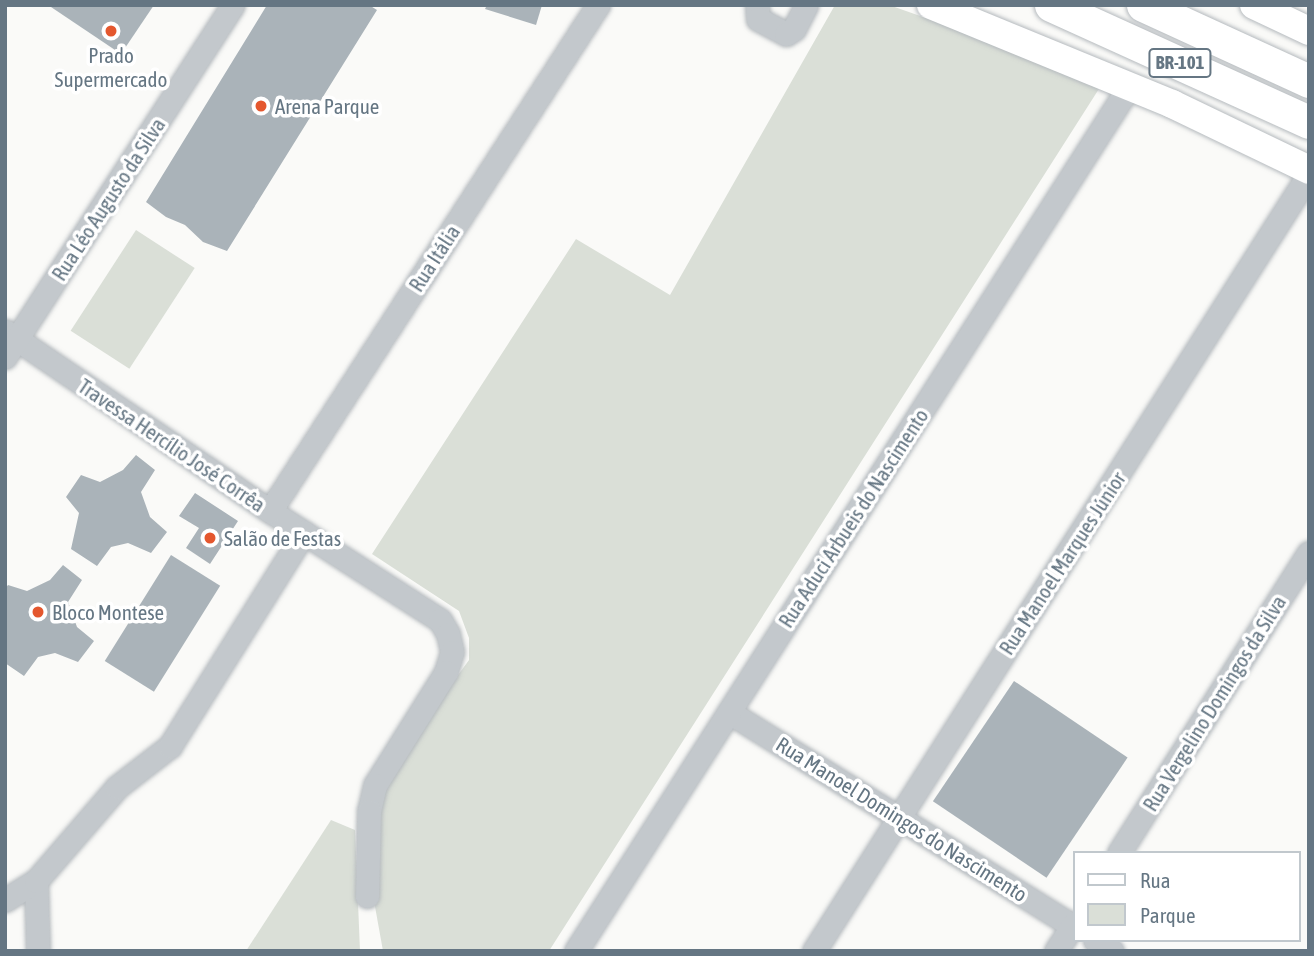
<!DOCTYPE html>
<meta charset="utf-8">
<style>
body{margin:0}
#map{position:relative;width:1314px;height:956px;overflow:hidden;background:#fafaf8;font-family:"Asap Condensed",sans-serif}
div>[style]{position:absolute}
.green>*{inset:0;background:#dadfd7;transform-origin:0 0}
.building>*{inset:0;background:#aab3b9;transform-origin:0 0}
.roads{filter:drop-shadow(0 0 2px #b5babe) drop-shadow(0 0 2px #b5babe)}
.minor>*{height:23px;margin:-11.5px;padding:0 11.5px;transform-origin:11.5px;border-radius:11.5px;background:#c3c8cc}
.major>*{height:28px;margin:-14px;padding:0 14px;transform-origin:14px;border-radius:14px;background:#fff}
.highway>*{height:33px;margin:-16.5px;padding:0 16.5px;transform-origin:16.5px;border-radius:16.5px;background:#fff}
.dots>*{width:19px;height:19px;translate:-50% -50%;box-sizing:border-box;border:4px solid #fff;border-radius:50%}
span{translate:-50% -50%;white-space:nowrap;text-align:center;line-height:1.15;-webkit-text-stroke:7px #fff;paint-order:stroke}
.shield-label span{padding:2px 5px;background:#fff;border:2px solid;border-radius:5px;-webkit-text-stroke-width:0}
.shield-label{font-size:19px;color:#657683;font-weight:700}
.poi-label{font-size:21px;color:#657683}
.left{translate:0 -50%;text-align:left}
.street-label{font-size:21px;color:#657683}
.frame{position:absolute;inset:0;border:7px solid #657683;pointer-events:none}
.legend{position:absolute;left:1073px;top:851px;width:228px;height:91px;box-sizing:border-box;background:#fff;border:2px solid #c1c8cd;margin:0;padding:9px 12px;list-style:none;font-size:21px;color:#657683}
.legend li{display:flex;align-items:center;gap:14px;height:35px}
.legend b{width:35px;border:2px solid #c1c8cd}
</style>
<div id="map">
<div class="green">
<i style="clip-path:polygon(835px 5px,889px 5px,1104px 81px,549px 951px,383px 951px,374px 901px,377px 809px,405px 748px,469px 660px,469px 638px,459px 611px,372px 554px,576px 239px,670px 295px)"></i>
<i style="left:136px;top:230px;width:70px;height:120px;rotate:33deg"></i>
<i style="clip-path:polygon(331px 820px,355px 830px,360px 951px,246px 951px)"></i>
</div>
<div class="building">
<i style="clip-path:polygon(48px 5px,154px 5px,121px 54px)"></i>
<i style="clip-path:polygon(267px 5px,369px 5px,377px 10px,227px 251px,203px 242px,185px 225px,166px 217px,146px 202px)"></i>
<i style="clip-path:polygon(487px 5px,542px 5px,536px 25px,485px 9px)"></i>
<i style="clip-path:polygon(136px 455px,155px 470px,141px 492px,150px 517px,167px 532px,151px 553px,128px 543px,111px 547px,97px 566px,71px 549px,79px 513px,66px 497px,81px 475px,100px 482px,123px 470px)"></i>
<i style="clip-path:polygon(195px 493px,238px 521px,210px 564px,186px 548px,199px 528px,179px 516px)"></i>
<i style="left:171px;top:555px;width:58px;height:125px;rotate:32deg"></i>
<i style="clip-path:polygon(63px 565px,82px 580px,68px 602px,77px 627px,94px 641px,78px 662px,55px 653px,38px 657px,24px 676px,5px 663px,5px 589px,8px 585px,27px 591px,50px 580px)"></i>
<i style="left:1014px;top:681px;width:137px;height:145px;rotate:34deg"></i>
</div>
<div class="roads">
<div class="minor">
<i style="left:757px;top:5px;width:14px;rotate:86deg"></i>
<i style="left:758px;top:19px;width:32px;rotate:28deg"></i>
<i style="left:786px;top:34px;width:9px;rotate:-32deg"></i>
<i style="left:794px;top:29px;width:27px;rotate:-63deg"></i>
<i style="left:5px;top:331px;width:320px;rotate:34.2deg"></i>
<i style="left:270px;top:511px;width:202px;rotate:32.7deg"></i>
<i style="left:440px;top:620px;width:16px;rotate:60deg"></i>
<i style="left:448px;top:634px;width:18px;rotate:77deg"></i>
<i style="left:452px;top:652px;width:21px;rotate:107deg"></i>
<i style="left:446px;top:672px;width:133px;rotate:122.1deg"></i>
<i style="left:375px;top:785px;width:27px;rotate:103deg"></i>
<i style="left:369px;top:811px;width:85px;rotate:91.3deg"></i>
<i style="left:5px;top:357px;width:419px;rotate:-57.1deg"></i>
<i style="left:270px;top:511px;width:603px;rotate:-57.05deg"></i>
<i style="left:729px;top:712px;width:407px;rotate:31.9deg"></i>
<i style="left:1119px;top:853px;width:355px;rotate:-57.7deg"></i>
<i style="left:36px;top:881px;width:70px;rotate:88.4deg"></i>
<i style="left:5px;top:900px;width:36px;rotate:-32deg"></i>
<i style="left:36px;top:881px;width:124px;rotate:-49.2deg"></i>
<i style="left:117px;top:787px;width:67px;rotate:-37.7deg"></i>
<i style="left:170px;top:746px;width:252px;rotate:-57.9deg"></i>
<i style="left:1095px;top:940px;width:20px;rotate:33deg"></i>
<i style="left:576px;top:951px;width:1028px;rotate:-57.39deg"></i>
<i style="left:814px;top:951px;width:921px;rotate:-57.5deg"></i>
<i style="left:1056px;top:951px;width:33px;rotate:-57deg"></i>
</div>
<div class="major">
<i style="left:931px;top:5px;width:261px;rotate:22.3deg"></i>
<i style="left:1172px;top:104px;width:152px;rotate:25.7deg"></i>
<i style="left:1254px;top:5px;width:61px;rotate:25.3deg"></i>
</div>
<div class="highway">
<i style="left:1051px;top:5px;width:283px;rotate:24.4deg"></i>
<i style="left:1143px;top:5px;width:183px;rotate:24.6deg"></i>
</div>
</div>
<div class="dots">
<i style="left:111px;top:31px;background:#e4572e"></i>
<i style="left:261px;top:106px;background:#e4572e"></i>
<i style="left:210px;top:538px;background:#e4572e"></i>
<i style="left:38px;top:612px;background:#e4572e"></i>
</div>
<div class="shield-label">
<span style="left:1180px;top:63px">BR-101</span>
</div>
<div class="poi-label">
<span style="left:111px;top:67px">Prado<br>Supermercado</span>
<span class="left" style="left:275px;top:106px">Arena Parque</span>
<span class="left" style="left:224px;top:538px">Salão de Festas</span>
<span class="left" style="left:52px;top:612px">Bloco Montese</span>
</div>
<div class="street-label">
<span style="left:108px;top:199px;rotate:-57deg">Rua Léo Augusto da Silva</span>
<span style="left:434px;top:258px;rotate:-57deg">Rua Itália</span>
<span style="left:172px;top:445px;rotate:34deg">Travessa Hercílio José Corrêa</span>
<span style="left:853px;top:518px;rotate:-57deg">Rua Aduci Arbueis do Nascimento</span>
<span style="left:1062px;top:563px;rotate:-57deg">Rua Manoel Marques Júnior</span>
<span style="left:1214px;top:703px;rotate:-58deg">Rua Vergelino Domingos da Silva</span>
<span style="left:902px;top:819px;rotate:32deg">Rua Manoel Domingos do Nascimento</span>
</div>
<div class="frame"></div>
<ul class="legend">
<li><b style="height:9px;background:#fff"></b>Rua</li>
<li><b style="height:19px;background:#dadfd7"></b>Parque</li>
</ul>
</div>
